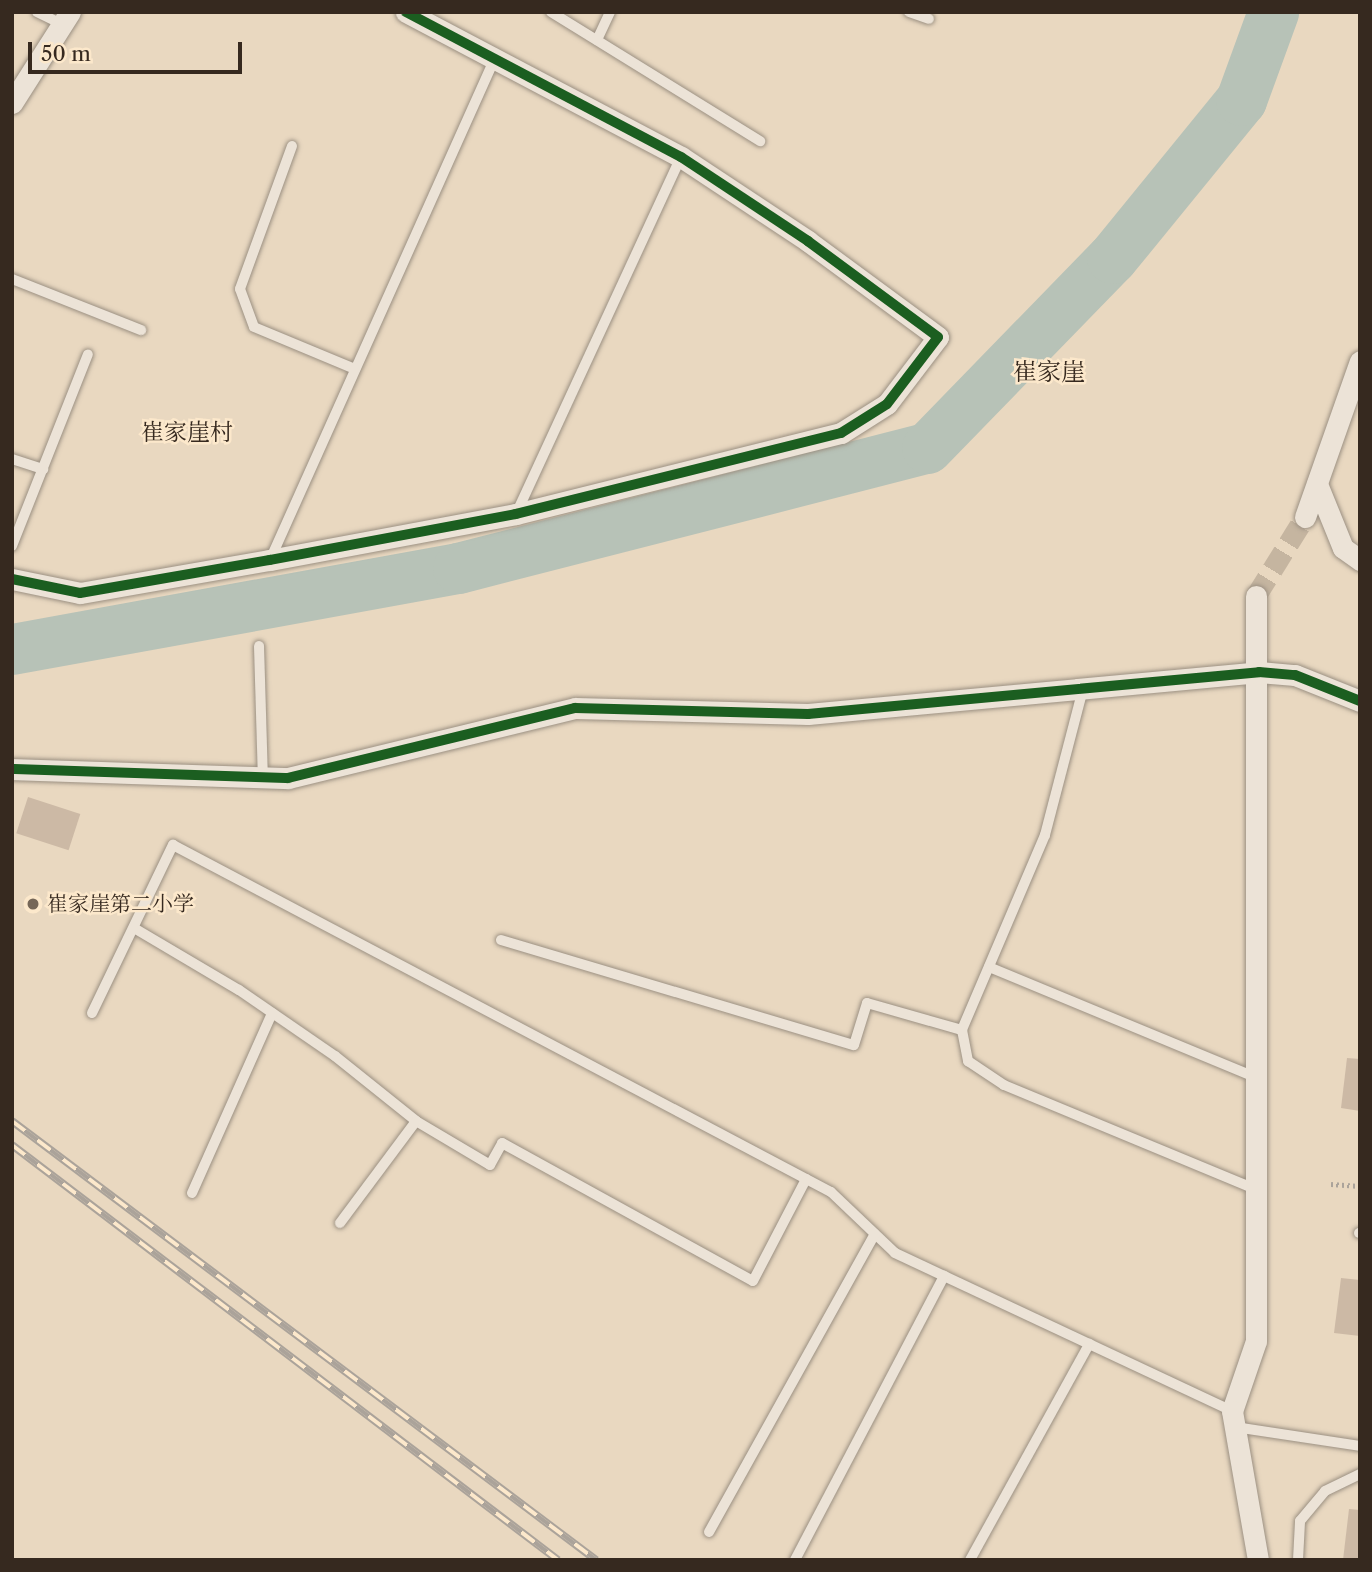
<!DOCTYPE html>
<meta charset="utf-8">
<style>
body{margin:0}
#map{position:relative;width:1372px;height:1572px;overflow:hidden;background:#e9d8c0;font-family:"Libre Caslon Text","Noto Serif SC",serif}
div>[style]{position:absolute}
.river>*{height:51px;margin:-25.5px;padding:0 25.5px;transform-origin:25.5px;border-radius:25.5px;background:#b7c2b7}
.building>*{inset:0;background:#ccb9a5;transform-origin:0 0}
.street-tunnel>*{height:21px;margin-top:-10.5px;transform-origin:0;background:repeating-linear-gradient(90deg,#c5b5a0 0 21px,transparent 0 31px)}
.path>*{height:4.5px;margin-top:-2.25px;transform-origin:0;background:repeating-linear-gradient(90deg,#aba39a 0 2px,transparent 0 5.5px)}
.roads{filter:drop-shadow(0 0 2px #9b9082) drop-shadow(0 0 2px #9b9082)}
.lane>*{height:10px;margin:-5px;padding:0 5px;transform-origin:5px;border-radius:5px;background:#ece3d7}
.street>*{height:21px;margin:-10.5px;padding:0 10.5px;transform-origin:10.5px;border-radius:10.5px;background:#ece3d7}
.rail>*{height:8px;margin-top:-4px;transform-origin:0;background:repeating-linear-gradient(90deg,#fce8cb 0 16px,#aba39a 0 32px);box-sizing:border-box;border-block:2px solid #aba39a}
.cycleway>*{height:10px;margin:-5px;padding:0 5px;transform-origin:5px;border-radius:5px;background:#1b5e20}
.dots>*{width:19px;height:19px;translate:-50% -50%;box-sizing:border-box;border:4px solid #fce8cb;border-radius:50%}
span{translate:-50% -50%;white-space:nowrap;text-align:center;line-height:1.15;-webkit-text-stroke:5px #fce8cb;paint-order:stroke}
.poi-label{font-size:21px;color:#36291f}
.left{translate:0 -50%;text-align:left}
.neighbourhood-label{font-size:23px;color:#36291f}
.quarter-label{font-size:24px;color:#36291f}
.frame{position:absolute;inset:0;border:14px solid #36291f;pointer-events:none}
.scale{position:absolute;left:28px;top:42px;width:214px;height:32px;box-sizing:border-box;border:4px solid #36291f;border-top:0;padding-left:9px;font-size:21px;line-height:24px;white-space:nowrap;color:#36291f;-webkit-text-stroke:5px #fce8cb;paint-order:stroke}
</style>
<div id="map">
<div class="river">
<i style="left:12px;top:649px;width:453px;rotate:-10.3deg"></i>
<i style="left:458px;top:568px;width:484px;rotate:-14.4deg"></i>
<i style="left:927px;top:448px;width:265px;rotate:-45.8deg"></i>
<i style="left:1112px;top:258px;width:204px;rotate:-50.8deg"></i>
<i style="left:1241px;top:100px;width:94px;rotate:-70deg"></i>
</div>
<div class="building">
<i style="left:28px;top:797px;width:55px;height:38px;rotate:18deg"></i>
<i style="clip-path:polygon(1347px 1058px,1360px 1059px,1360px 1111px,1341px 1108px)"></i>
<i style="clip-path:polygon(1341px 1278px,1360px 1280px,1360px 1336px,1334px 1333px)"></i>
<i style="clip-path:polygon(1349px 1509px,1360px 1510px,1360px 1560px,1343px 1560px)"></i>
</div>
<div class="street-tunnel">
<i style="left:1256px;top:596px;width:93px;rotate:-58.2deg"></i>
</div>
<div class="path">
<i style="left:1331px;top:1184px;width:29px;rotate:4deg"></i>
</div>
<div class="roads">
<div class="lane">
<i style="left:37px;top:12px;width:28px;rotate:26deg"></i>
<i style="left:551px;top:12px;width:246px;rotate:31.7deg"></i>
<i style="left:909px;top:12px;width:21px;rotate:19deg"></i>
<i style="left:597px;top:40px;width:31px;rotate:-65deg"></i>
<i style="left:292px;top:146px;width:152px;rotate:110deg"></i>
<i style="left:240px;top:289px;width:40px;rotate:69.8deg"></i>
<i style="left:254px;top:327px;width:109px;rotate:22.6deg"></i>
<i style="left:12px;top:279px;width:139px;rotate:21.6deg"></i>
<i style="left:12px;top:459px;width:33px;rotate:18deg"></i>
<i style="left:516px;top:514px;width:393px;rotate:-65.2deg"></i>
<i style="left:12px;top:546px;width:206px;rotate:-68.4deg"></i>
<i style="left:270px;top:560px;width:550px;rotate:-65.86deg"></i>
<i style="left:259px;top:646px;width:131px;rotate:88.3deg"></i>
<i style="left:1083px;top:689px;width:151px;rotate:104.6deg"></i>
<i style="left:1045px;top:835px;width:212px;rotate:113.1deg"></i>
<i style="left:962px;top:1030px;width:32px;rotate:79deg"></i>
<i style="left:968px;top:1061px;width:43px;rotate:33.7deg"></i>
<i style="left:1004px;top:1085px;width:272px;rotate:22.5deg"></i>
<i style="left:134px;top:928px;width:122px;rotate:30.6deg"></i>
<i style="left:239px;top:990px;width:116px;rotate:34.5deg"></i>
<i style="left:335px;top:1056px;width:104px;rotate:38.7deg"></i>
<i style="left:416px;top:1121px;width:86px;rotate:30.7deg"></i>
<i style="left:490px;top:1165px;width:25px;rotate:-61deg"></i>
<i style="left:502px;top:1143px;width:286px;rotate:28.8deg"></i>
<i style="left:753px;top:1281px;width:115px;rotate:-62.5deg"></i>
<i style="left:501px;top:940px;width:368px;rotate:16.6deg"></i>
<i style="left:854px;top:1045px;width:44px;rotate:-72.8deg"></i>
<i style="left:867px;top:1003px;width:99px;rotate:15.9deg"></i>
<i style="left:989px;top:967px;width:288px;rotate:22.5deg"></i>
<i style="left:92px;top:1013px;width:187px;rotate:-64.3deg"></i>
<i style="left:173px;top:845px;width:744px;rotate:27.81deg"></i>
<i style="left:831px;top:1192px;width:88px;rotate:43.6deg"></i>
<i style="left:895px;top:1253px;width:372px;rotate:25.1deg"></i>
<i style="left:192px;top:1193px;width:197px;rotate:-66deg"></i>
<i style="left:340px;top:1223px;width:127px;rotate:-53.3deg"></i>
<i style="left:1359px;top:1233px;width:1px"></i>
<i style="left:1235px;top:1427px;width:126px;rotate:8.6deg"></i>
<i style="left:709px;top:1532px;width:341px;rotate:-60.9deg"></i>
<i style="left:795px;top:1560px;width:321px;rotate:-62.3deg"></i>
<i style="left:970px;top:1560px;width:247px;rotate:-61.1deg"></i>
<i style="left:1298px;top:1560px;width:39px;rotate:-87deg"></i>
<i style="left:1300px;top:1521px;width:39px;rotate:-50deg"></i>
<i style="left:1325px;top:1491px;width:39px;rotate:-26deg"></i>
</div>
<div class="street">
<i style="left:12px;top:103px;width:108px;rotate:-57.5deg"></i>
<i style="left:1317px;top:484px;width:69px;rotate:67.9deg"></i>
<i style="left:1343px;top:548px;width:21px;rotate:35deg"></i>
<i style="left:1305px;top:517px;width:165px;rotate:-70.6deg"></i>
<i style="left:12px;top:579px;width:69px;rotate:11.6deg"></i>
<i style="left:80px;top:593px;width:193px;rotate:-9.9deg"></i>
<i style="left:270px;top:560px;width:250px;rotate:-10.6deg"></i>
<i style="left:516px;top:514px;width:335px;rotate:-14deg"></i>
<i style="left:841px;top:433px;width:54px;rotate:-32.2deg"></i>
<i style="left:887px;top:404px;width:84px;rotate:-52.7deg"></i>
<i style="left:938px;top:337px;width:162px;rotate:-143.6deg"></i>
<i style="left:808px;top:241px;width:152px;rotate:-146.5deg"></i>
<i style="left:681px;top:157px;width:311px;rotate:-152.2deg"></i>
<i style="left:1256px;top:596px;width:745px;rotate:90deg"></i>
<i style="left:1256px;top:1341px;width:74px;rotate:108.9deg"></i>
<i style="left:1232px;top:1411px;width:151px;rotate:80.1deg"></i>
<i style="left:12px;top:769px;width:276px;rotate:1.9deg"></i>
<i style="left:288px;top:778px;width:295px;rotate:-13.7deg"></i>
<i style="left:575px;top:708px;width:233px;rotate:1.5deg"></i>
<i style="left:808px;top:714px;width:453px;rotate:-5.3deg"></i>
<i style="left:1259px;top:672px;width:36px;rotate:5deg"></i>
<i style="left:1295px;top:675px;width:70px;rotate:21.8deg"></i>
</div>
</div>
<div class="rail">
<i style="left:12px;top:1121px;width:731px;rotate:36.93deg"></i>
<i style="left:12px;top:1145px;width:686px;rotate:37.24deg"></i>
</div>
<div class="cycleway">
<i style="left:12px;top:579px;width:69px;rotate:11.6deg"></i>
<i style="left:80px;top:593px;width:193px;rotate:-9.9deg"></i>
<i style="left:270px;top:560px;width:250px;rotate:-10.6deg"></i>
<i style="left:516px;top:514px;width:335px;rotate:-14deg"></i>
<i style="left:841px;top:433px;width:54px;rotate:-32.2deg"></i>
<i style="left:887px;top:404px;width:84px;rotate:-52.7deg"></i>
<i style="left:938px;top:337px;width:162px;rotate:-143.6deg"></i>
<i style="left:808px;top:241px;width:152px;rotate:-146.5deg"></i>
<i style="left:681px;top:157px;width:311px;rotate:-152.2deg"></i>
<i style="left:12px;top:769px;width:276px;rotate:1.9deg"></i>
<i style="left:288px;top:778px;width:295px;rotate:-13.7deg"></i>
<i style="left:575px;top:708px;width:233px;rotate:1.5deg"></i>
<i style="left:808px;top:714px;width:453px;rotate:-5.3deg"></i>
<i style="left:1259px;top:672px;width:36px;rotate:5deg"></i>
<i style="left:1295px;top:675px;width:70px;rotate:21.8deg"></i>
</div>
<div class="dots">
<i style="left:33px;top:904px;background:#756657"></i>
</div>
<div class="poi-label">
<span class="left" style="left:47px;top:904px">崔家崖第二小学</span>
</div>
<div class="neighbourhood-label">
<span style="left:187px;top:432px">崔家崖村</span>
</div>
<div class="quarter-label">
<span style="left:1049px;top:372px">崔家崖</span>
</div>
<div class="frame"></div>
<div class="scale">50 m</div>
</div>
